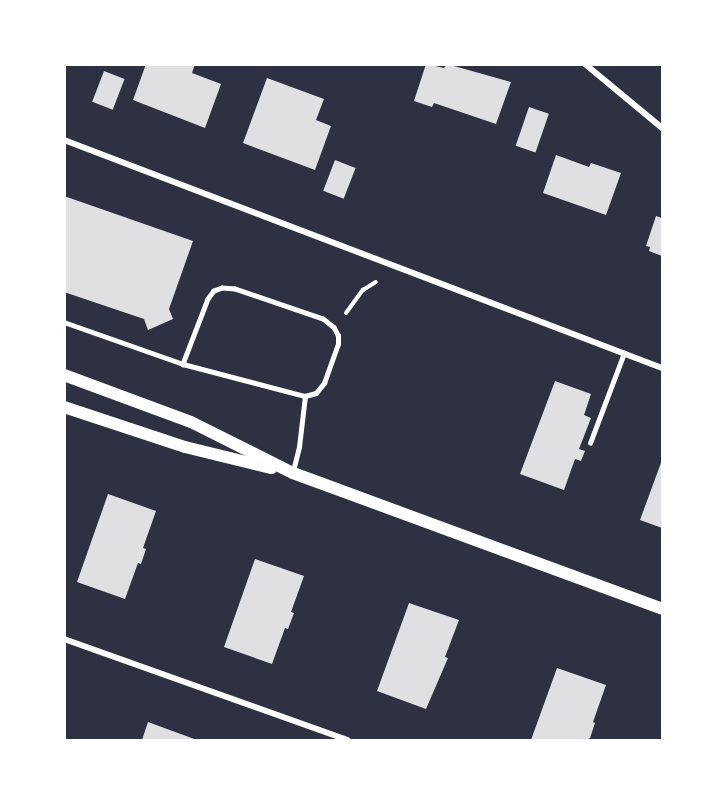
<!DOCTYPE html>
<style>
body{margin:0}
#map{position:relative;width:727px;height:805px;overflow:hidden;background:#2d3142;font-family:"Public Sans",sans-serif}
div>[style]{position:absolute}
.building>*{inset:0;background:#e0e0e3;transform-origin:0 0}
.path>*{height:4px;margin:-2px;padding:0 2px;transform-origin:2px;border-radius:2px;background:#fff}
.service>*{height:4.5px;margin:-2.25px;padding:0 2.25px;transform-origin:2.25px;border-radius:2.25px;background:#fff}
.minor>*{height:6px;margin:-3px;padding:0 3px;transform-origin:3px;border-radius:3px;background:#fff}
.secondary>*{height:12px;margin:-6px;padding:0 6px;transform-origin:6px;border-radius:6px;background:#fff}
span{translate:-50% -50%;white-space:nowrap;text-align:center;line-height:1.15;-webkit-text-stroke:6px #fff;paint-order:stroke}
.frame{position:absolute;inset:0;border:66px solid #fff;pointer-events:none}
</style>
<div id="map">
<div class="building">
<i style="clip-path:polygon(146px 64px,195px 64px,192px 73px,221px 84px,205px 128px,133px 100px)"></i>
<i style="clip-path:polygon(426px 64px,444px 68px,447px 64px,511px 82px,496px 124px,434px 103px,432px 107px,414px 101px)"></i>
<i style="left:104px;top:71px;width:22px;height:33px;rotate:21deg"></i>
<i style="clip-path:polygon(267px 78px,324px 99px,316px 120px,331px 126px,315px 170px,243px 143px)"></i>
<i style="left:529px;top:107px;width:21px;height:41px;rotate:19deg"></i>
<i style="clip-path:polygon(556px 155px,589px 167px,591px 163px,621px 173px,606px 215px,543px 193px)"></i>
<i style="left:335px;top:160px;width:22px;height:33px;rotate:21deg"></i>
<i style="clip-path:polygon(64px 196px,193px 241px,169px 309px,173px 319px,148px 330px,144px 319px,64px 292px)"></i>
<i style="clip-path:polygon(656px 216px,662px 218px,662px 256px,649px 251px,650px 247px,646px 246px)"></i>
<i style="clip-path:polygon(555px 381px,591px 394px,584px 415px,591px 418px,579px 449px,585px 451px,581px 461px,575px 459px,564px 490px,520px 474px)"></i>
<i style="clip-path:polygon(662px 460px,662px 528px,640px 520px)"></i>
<i style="clip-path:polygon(108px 494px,156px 511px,143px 548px,146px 549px,141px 564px,138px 563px,125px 599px,77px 582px)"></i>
<i style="clip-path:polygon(255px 559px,304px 576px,291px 612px,294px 613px,288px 629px,285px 628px,272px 664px,224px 647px)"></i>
<i style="clip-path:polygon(409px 603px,459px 620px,445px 657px,448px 658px,426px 709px,377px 691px)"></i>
<i style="clip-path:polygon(557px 668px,606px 685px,593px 722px,595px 723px,590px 738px,586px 740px,531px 740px)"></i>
<i style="clip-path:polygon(148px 722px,197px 740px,142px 740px)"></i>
</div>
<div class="path">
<i style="left:346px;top:313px;width:29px;rotate:-54deg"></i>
<i style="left:363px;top:290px;width:15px;rotate:-32deg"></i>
</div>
<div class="service">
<i style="left:64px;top:322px;width:126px;rotate:19.4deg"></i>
<i style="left:183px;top:364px;width:126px;rotate:14.7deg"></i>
<i style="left:305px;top:396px;width:11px;rotate:-15deg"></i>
<i style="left:316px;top:393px;width:13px;rotate:-51deg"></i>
<i style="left:324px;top:383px;width:41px;rotate:-70.3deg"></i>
<i style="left:338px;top:344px;width:8px;rotate:-90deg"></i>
<i style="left:338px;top:336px;width:9px;rotate:-117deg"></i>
<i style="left:334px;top:328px;width:14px;rotate:-141deg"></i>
<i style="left:323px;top:319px;width:93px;rotate:-161.2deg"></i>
<i style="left:235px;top:289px;width:13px;rotate:-176deg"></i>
<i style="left:222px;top:288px;width:9px;rotate:159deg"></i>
<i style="left:214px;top:291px;width:10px;rotate:127deg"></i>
<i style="left:208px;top:299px;width:70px;rotate:111deg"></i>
<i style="left:590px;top:443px;width:96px;rotate:-69.3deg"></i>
<i style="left:293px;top:471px;width:25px;rotate:-76deg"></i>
<i style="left:299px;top:447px;width:51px;rotate:-83.3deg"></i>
</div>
<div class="minor">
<i style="left:585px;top:64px;width:100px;rotate:39.7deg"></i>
<i style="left:64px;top:140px;width:640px;rotate:20.87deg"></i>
<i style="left:64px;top:639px;width:301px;rotate:19.6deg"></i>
</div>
<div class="secondary">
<i style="left:64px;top:375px;width:135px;rotate:20.3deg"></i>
<i style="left:191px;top:422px;width:114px;rotate:26.6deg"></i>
<i style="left:293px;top:473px;width:393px;rotate:20.2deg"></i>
<i style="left:64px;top:407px;width:127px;rotate:18.3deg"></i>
<i style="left:185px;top:447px;width:89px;rotate:13.7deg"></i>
</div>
<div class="frame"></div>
</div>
